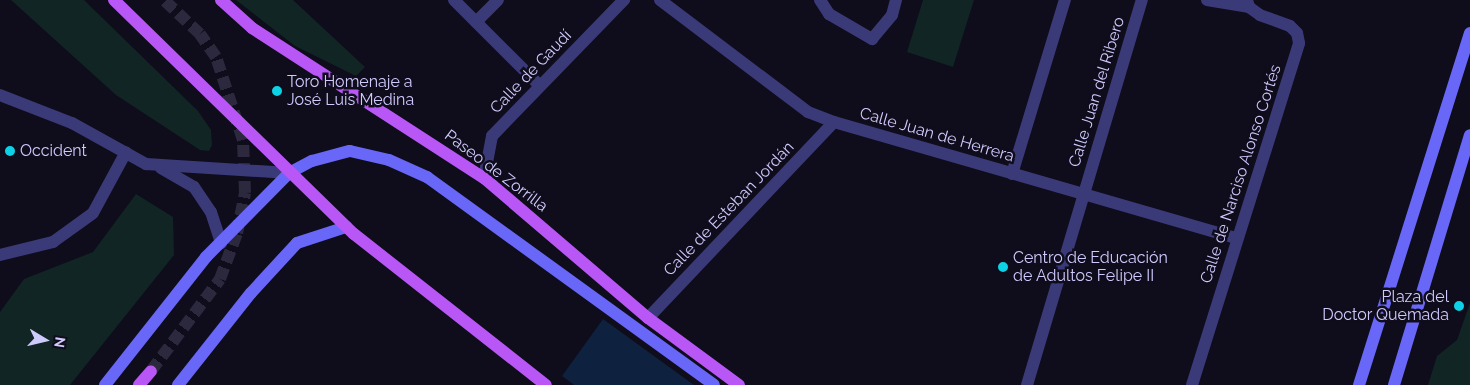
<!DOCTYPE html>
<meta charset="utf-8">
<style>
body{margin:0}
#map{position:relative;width:1470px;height:385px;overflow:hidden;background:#0f0c1c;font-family:Raleway,sans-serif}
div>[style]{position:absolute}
.green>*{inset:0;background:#102524}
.water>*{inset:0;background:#0e213e}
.primary-tunnel>*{height:12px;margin-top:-6px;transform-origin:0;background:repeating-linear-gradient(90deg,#2c283e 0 12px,transparent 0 18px)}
.pedestrian>*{height:12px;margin:-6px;padding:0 6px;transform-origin:6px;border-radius:6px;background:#3b3a78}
.minor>*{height:12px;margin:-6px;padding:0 6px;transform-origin:6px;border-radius:6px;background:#3b3a78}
.tertiary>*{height:12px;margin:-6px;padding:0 6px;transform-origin:6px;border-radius:6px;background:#3b3a78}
.secondary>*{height:12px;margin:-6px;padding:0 6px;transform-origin:6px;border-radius:6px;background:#6867f7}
.primary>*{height:12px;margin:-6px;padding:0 6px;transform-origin:6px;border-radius:6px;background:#b957f6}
.dots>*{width:14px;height:14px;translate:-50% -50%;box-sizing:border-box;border:2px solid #0f0c1c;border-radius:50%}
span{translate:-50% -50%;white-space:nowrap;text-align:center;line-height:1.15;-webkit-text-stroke:5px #0f0c1c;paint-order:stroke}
.street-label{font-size:16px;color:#cfcafc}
.poi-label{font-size:16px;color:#cfcafc}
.left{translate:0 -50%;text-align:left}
.right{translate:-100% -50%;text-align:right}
.north{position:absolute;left:20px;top:315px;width:50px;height:50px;-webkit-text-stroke:4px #0f0c1c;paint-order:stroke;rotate:99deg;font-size:14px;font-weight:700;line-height:20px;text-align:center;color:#cfcafc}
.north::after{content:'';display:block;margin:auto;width:18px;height:22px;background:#cfcafc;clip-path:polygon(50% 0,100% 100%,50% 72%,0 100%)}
</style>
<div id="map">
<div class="green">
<i style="clip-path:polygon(11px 0,84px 0,198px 111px,211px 130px,212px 145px,209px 151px,200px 150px,116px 95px)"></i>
<i style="clip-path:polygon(236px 0,293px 0,365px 67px,356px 76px,295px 46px)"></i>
<i style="clip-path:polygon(923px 0,974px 0,953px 67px,907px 52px)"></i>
<i style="clip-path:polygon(136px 194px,173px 217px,174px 255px,70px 385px,0 385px,0 312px,24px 279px,93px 252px)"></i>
<i style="clip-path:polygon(1470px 303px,1470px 385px,1428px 385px,1437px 356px,1457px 340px)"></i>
</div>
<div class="water">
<i style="clip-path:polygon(603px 319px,694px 385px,574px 385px,562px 376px)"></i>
</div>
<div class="primary-tunnel">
<i style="left:151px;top:371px;width:115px;rotate:-53.1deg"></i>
<i style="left:220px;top:279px;width:49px;rotate:-69.7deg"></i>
<i style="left:237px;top:233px;width:41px;rotate:-78.7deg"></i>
<i style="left:245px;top:193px;width:53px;rotate:-92.2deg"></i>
<i style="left:243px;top:140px;width:87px;rotate:-108deg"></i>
<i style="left:216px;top:57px;width:28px;rotate:-125deg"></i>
<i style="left:200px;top:34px;width:50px;rotate:-136.6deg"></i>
</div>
<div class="pedestrian">
<i style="left:1207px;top:0;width:43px;rotate:9.5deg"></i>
</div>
<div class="minor">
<i style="left:454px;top:0;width:120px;rotate:45deg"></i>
<i style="left:660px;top:0;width:186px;rotate:37.1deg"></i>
<i style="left:808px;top:112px;width:28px;rotate:21deg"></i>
<i style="left:834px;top:122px;width:419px;rotate:16.1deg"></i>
<i style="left:820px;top:0;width:17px;rotate:57deg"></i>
<i style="left:829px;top:14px;width:50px;rotate:30.2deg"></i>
<i style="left:872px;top:39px;width:31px;rotate:-50deg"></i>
<i style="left:892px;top:15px;width:16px;rotate:-75deg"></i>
<i style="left:476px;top:22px;width:31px;rotate:-45deg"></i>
<i style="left:1012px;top:174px;width:182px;rotate:-73.1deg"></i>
<i style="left:484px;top:178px;width:43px;rotate:-79.2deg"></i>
<i style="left:492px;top:136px;width:190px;rotate:-45.9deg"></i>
<i style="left:0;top:255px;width:55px;rotate:-13.8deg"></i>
<i style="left:53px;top:242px;width:49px;rotate:-35.9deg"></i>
<i style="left:93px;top:213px;width:69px;rotate:-61.6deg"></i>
<i style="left:648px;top:318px;width:270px;rotate:-46.5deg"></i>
<i style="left:1027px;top:385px;width:402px;rotate:-73.4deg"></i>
<i style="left:1192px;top:385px;width:358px;rotate:-72.6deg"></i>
<i style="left:1299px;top:43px;width:10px;rotate:-101deg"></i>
<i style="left:1297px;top:33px;width:10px;rotate:-135deg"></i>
<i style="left:1290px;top:26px;width:32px;rotate:-160deg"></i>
<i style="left:1260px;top:15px;width:14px;rotate:-144deg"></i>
<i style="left:1249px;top:7px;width:7px;rotate:-106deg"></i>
</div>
<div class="tertiary">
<i style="left:0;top:95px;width:77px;rotate:21.3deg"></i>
<i style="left:72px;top:123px;width:85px;rotate:29deg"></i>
<i style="left:146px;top:164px;width:143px;rotate:3.6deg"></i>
<i style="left:161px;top:168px;width:38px;rotate:30deg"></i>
<i style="left:194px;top:187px;width:30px;rotate:56deg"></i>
<i style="left:211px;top:212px;width:33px;rotate:72deg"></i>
</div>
<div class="secondary">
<i style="left:105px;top:385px;width:163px;rotate:-51.7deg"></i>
<i style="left:206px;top:257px;width:118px;rotate:-45.3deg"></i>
<i style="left:289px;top:173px;width:26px;rotate:-28deg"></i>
<i style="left:312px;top:161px;width:39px;rotate:-15deg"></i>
<i style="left:350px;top:151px;width:40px;rotate:13deg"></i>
<i style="left:389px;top:160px;width:42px;rotate:24.1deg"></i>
<i style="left:427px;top:177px;width:354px;rotate:35.9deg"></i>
<i style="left:178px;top:385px;width:117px;rotate:-51.6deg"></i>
<i style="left:251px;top:293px;width:68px;rotate:-47.4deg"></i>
<i style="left:297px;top:243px;width:52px;rotate:-18.1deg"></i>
<i style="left:1359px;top:385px;width:369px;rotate:-72.5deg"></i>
<i style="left:1394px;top:385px;width:261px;rotate:-73.1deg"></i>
</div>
<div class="primary">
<i style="left:114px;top:0;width:335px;rotate:44.3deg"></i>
<i style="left:354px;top:234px;width:244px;rotate:38.2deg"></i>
<i style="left:221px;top:0;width:42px;rotate:42.1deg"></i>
<i style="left:252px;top:28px;width:276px;rotate:32.9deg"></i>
<i style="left:484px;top:178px;width:216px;rotate:40.5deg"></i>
<i style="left:648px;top:318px;width:113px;rotate:36.4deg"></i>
<i style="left:139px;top:385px;width:18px;rotate:-49deg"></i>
</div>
<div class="dots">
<i style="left:277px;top:91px;background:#0dd2e5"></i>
<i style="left:10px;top:151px;background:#0dd2e5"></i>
<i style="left:1003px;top:267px;background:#0dd2e5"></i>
<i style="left:1459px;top:306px;background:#0dd2e5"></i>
</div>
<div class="street-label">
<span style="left:531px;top:72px;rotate:-46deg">Calle de Gaudí</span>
<span style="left:1097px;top:92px;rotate:-73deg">Calle Juan del Ribero</span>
<span style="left:937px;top:135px;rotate:16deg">Calle Juan de Herrera</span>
<span style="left:496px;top:171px;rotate:37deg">Paseo de Zorrilla</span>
<span style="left:1241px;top:174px;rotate:-72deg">Calle de Narciso Alonso Cortés</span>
<span style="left:729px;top:209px;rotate:-46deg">Calle de Esteban Jordán</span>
</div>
<div class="poi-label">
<span class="left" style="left:287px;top:91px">Toro Homenaje a<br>José Luis Medina</span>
<span class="left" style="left:20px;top:151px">Occident</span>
<span class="left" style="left:1013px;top:267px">Centro de Educación<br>de Adultos Felipe II</span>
<span class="right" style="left:1449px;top:306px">Plaza del<br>Doctor Quemada</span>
</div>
<div class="north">N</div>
</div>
